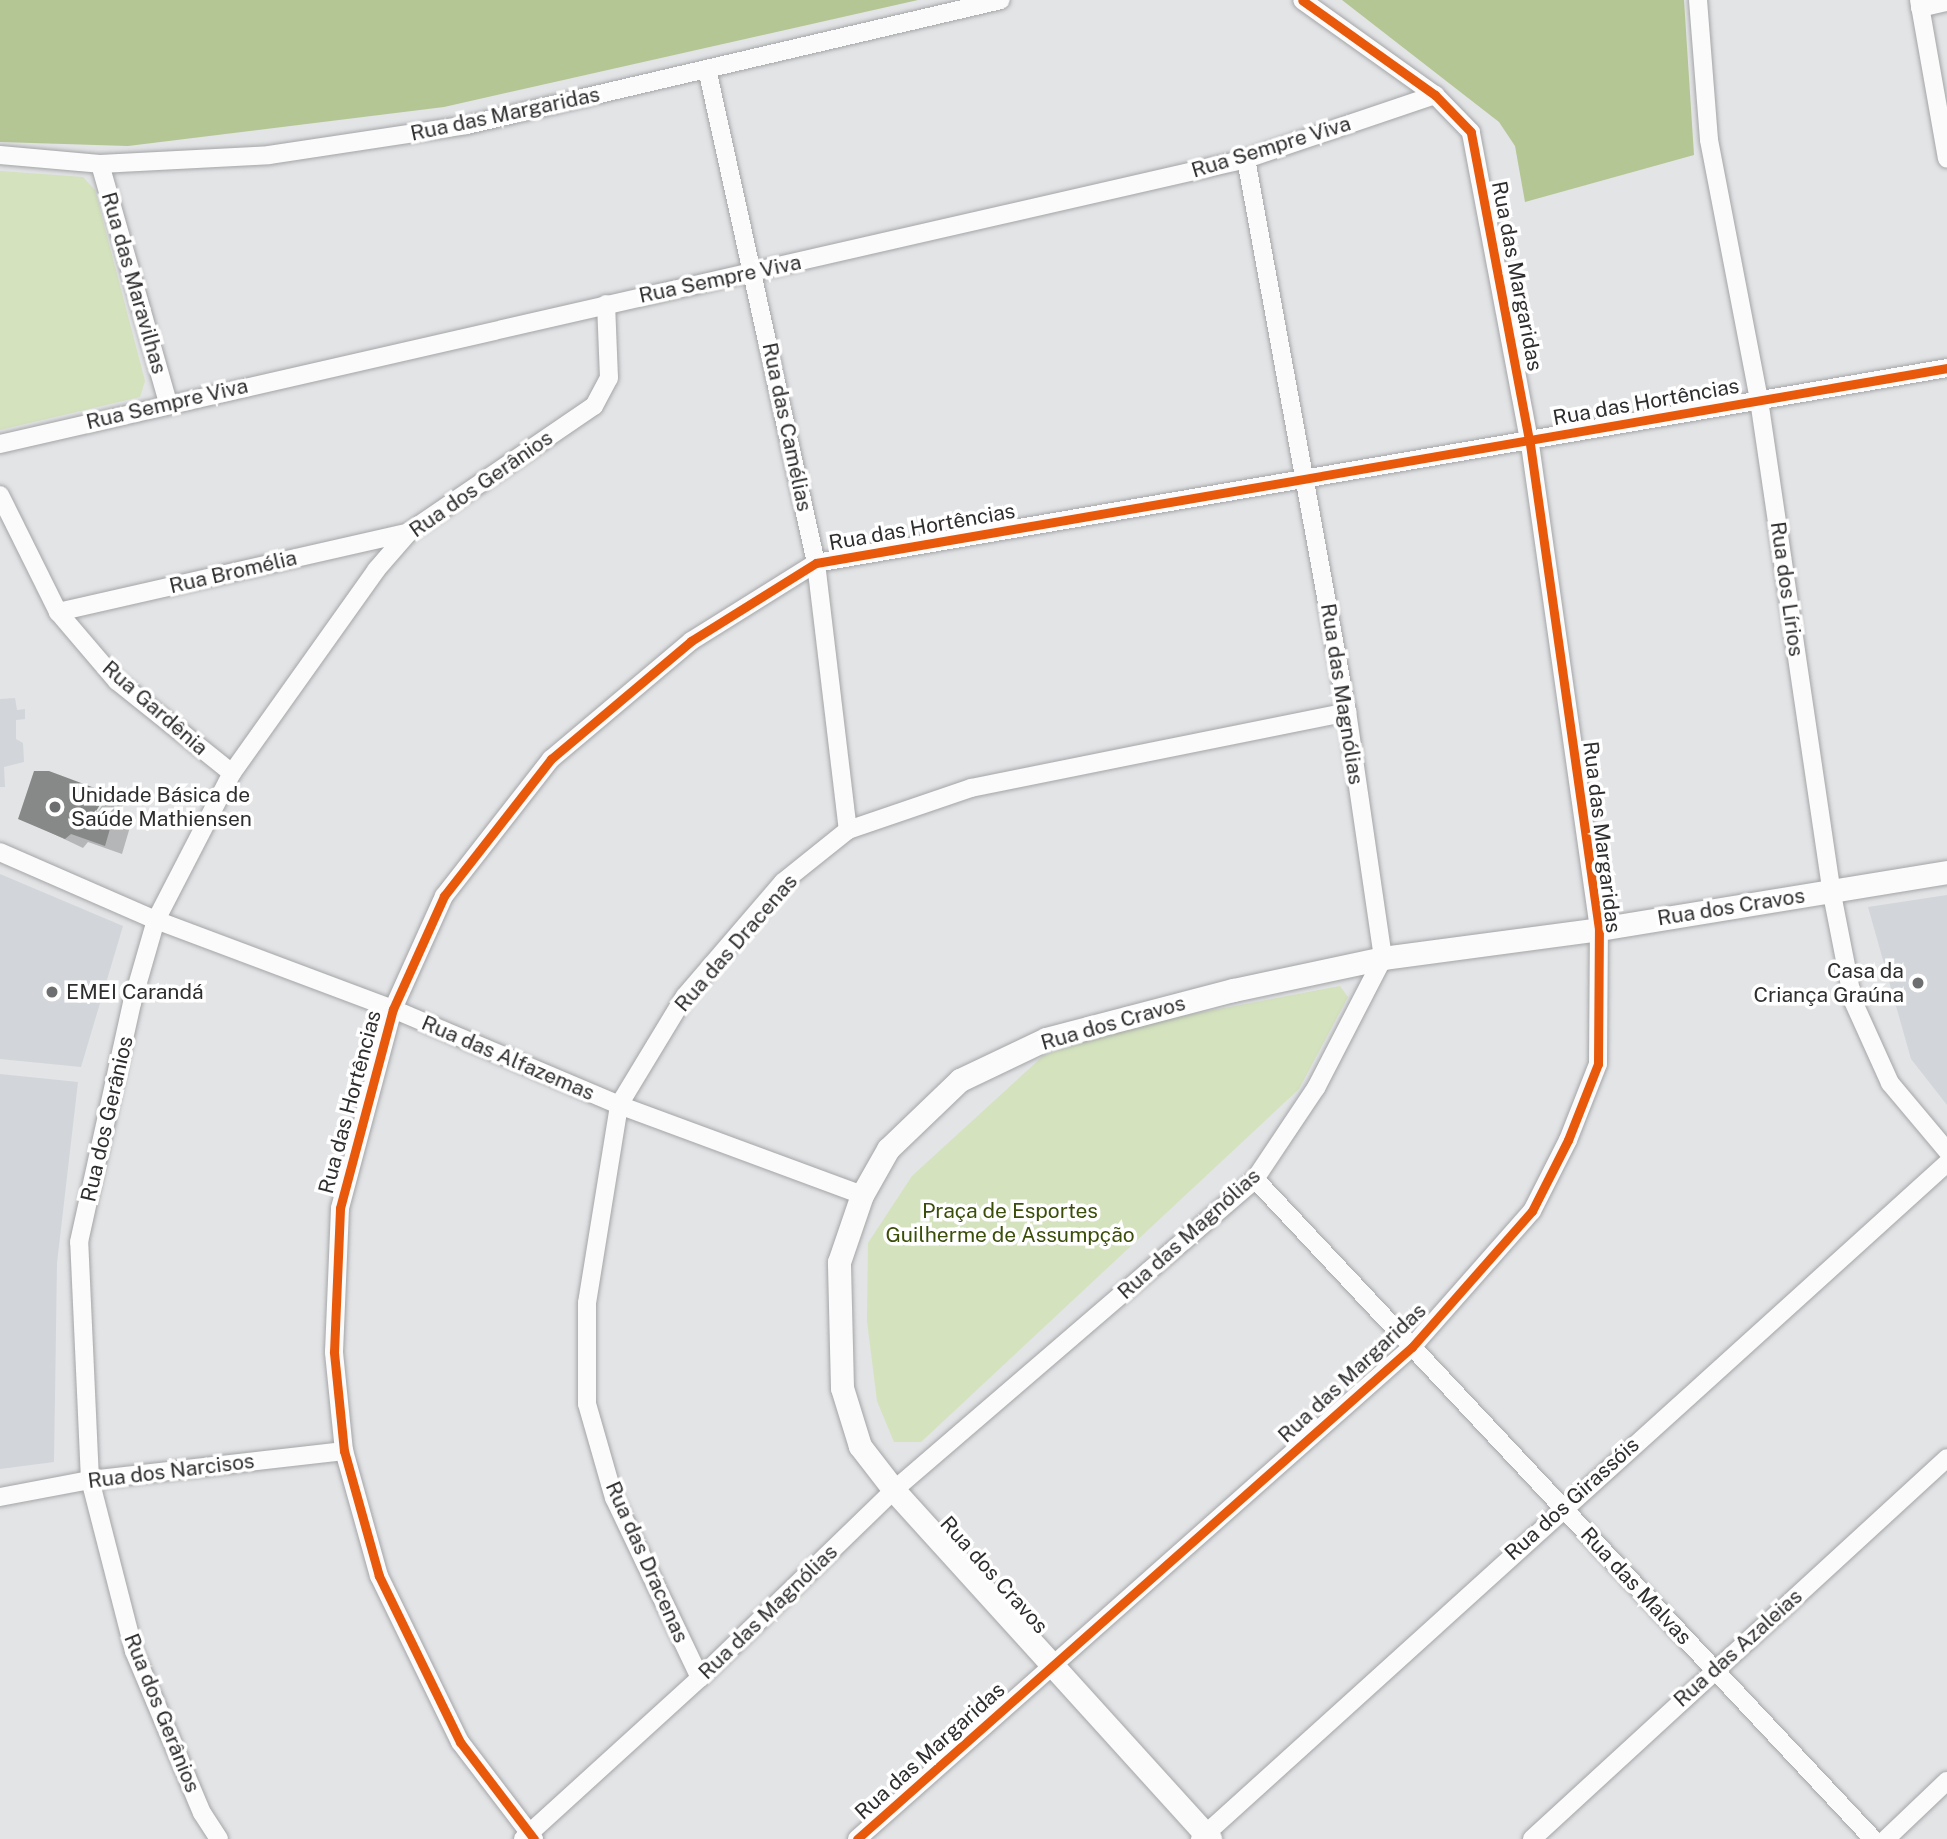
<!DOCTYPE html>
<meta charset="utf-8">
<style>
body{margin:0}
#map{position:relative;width:1947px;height:1839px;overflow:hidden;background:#e3e4e6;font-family:"Public Sans",sans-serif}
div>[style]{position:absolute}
.built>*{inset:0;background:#d2d5da}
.green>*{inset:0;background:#d4e2be}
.forest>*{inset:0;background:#b4c694}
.shadow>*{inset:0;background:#0003}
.building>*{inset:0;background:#878888}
.roads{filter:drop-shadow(0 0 2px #a4a5a7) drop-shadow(0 0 2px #a4a5a7)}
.street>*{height:18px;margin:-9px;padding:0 9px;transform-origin:9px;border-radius:9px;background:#fbfbfb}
.secondary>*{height:23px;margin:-11.5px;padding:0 11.5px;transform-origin:11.5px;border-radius:11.5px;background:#fbfbfb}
.cycleway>*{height:9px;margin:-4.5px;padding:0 4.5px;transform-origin:4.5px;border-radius:4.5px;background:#e8590c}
.dots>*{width:19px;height:19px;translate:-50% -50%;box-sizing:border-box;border:4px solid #fff;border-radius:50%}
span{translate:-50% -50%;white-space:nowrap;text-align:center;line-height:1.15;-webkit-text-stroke:7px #fff;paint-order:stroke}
.street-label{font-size:21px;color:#2e2e2f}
.poi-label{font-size:21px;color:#2e2e2f}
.left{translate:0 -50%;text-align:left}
.right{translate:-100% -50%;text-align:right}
.park-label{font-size:21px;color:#3a4e09}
</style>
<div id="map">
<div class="built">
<i style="clip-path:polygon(15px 698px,17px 710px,25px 709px,25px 719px,16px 720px,16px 739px,23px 743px,24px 762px,4px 767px,5px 787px,0 787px,0 699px)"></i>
<i style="clip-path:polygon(0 874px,123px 926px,81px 1067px,0 1059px)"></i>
<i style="clip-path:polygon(1947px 895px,1947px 1105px,1911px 1059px,1868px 907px)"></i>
<i style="clip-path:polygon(0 1074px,78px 1082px,57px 1263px,54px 1462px,0 1469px)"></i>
</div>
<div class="green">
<i style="clip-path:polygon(0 171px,83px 177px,95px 190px,145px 381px,140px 397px,0 430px)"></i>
<i style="clip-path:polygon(1340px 986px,1348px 997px,1299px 1089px,921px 1442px,894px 1442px,877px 1401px,867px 1321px,868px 1243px,912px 1176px,1043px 1056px,1113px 1029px)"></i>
</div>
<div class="forest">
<i style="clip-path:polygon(0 0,918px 0,444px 107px,128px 146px,0 142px)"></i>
<i style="clip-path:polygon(1342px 0,1684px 0,1694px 155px,1525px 202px,1515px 146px,1499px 122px)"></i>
</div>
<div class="shadow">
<i style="clip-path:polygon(109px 795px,124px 804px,115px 818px,130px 827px,122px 854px,88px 842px,83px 848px,20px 818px,93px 819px)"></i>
</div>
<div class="building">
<i style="clip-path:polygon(34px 771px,49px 771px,108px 793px,96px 811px,114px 815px,105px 846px,71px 834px,65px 839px,18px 819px)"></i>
</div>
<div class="roads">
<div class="street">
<i style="left:1698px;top:0;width:140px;rotate:85.5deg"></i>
<i style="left:1709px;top:140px;width:265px;rotate:79.1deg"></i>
<i style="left:1759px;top:400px;width:494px;rotate:81.6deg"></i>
<i style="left:1831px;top:889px;width:114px;rotate:78.9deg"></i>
<i style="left:1853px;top:1001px;width:90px;rotate:65.7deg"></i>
<i style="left:1890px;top:1083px;width:89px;rotate:50deg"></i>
<i style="left:1919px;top:0;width:161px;rotate:80deg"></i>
<i style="left:1920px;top:8px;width:28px;rotate:-13deg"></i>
<i style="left:707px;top:69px;width:506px;rotate:77.56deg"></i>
<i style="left:816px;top:563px;width:269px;rotate:83.2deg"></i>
<i style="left:0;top:155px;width:100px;rotate:5.1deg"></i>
<i style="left:100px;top:164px;width:169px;rotate:-3deg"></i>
<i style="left:269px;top:155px;width:200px;rotate:-8.6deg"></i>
<i style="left:467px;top:125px;width:548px;rotate:-13.17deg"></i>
<i style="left:100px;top:164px;width:248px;rotate:74.1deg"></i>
<i style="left:0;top:444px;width:1278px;rotate:-12.88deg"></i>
<i style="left:1246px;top:159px;width:200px;rotate:-18.7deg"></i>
<i style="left:0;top:495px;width:131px;rotate:63.6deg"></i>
<i style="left:58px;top:612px;width:91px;rotate:49.5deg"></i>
<i style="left:117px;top:681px;width:147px;rotate:38.7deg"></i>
<i style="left:58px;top:612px;width:360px;rotate:-12.8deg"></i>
<i style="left:0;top:852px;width:170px;rotate:23.6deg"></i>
<i style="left:156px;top:920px;width:253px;rotate:20.6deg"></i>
<i style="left:393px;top:1009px;width:246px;rotate:23deg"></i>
<i style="left:619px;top:1105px;width:259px;rotate:20.3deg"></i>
<i style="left:1255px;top:1179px;width:904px;rotate:46.88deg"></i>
<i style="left:0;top:1497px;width:92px;rotate:-10.7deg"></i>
<i style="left:90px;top:1480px;width:256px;rotate:-6.5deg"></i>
<i style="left:700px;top:1678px;width:199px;rotate:-115.5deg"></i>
<i style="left:614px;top:1498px;width:98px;rotate:-106deg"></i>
<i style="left:587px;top:1404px;width:101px;rotate:-90deg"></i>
<i style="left:587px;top:1303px;width:201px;rotate:-80.8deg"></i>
<i style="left:619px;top:1105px;width:127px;rotate:-58.8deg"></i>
<i style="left:685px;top:996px;width:150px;rotate:-49.3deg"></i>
<i style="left:783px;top:882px;width:83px;rotate:-38.7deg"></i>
<i style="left:848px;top:830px;width:130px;rotate:-18.9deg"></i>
<i style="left:971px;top:788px;width:384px;rotate:-11.4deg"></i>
<i style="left:219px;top:1839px;width:31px;rotate:-123deg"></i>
<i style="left:202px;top:1813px;width:176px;rotate:-112.8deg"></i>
<i style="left:134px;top:1651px;width:177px;rotate:-104.4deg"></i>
<i style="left:90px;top:1480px;width:238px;rotate:-92.6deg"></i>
<i style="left:79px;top:1242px;width:245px;rotate:-77.5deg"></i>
<i style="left:132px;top:1003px;width:86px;rotate:-73.9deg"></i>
<i style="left:156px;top:920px;width:165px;rotate:-62.7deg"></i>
<i style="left:232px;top:773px;width:249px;rotate:-54.6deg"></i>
<i style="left:376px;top:570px;width:50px;rotate:-49deg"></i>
<i style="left:409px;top:532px;width:224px;rotate:-34.3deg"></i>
<i style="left:594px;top:406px;width:32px;rotate:-62deg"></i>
<i style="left:609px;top:378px;width:74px;rotate:-92.3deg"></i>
<i style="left:523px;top:1839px;width:239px;rotate:-42.3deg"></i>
<i style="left:700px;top:1678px;width:270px;rotate:-44.1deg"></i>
<i style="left:894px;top:1490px;width:476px;rotate:-40.7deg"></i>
<i style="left:1255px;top:1179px;width:110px;rotate:-56.2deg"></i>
<i style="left:1316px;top:1088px;width:146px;rotate:-62.7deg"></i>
<i style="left:1383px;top:958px;width:249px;rotate:-98.3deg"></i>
<i style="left:1347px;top:712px;width:562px;rotate:-100.35deg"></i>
<i style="left:534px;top:1839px;width:122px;rotate:-127.3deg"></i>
<i style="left:460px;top:1742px;width:185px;rotate:-116deg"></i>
<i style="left:379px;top:1576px;width:130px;rotate:-105.6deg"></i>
<i style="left:344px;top:1451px;width:100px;rotate:-95.8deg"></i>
<i style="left:334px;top:1352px;width:144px;rotate:-87.6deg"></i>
<i style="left:340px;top:1208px;width:206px;rotate:-75.1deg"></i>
<i style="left:393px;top:1009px;width:124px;rotate:-65.7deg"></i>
<i style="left:444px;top:896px;width:174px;rotate:-52deg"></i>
<i style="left:551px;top:759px;width:183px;rotate:-40.1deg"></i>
<i style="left:691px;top:641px;width:147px;rotate:-32deg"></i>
<i style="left:816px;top:563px;width:1148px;rotate:-9.78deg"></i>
<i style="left:857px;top:1839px;width:742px;rotate:-41.56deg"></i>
<i style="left:1412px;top:1347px;width:181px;rotate:-48.6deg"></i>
<i style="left:1532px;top:1211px;width:80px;rotate:-63.1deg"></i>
<i style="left:1568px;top:1140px;width:82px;rotate:-68.5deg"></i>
<i style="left:1598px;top:1064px;width:135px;rotate:-89.6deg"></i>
<i style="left:1599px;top:929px;width:494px;rotate:-98.1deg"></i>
<i style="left:1529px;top:440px;width:313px;rotate:-100.7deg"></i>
<i style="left:1471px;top:132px;width:52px;rotate:-134.2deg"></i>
<i style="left:1435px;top:95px;width:163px;rotate:-144.5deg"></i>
<i style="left:1200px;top:1839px;width:1007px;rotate:-42.14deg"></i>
<i style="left:1532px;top:1839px;width:563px;rotate:-42.55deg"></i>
<i style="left:1886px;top:1839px;width:84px;rotate:-43.6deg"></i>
</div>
<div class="secondary">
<i style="left:1210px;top:1839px;width:471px;rotate:-132.2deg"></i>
<i style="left:894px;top:1490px;width:56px;rotate:-127.7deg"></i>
<i style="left:860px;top:1446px;width:61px;rotate:-107.2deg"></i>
<i style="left:842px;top:1388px;width:126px;rotate:-91.4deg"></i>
<i style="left:839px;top:1262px;width:71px;rotate:-71.1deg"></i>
<i style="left:862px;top:1195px;width:53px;rotate:-60.5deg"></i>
<i style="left:888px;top:1149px;width:100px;rotate:-43.8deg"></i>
<i style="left:960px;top:1080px;width:95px;rotate:-25.5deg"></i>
<i style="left:1046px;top:1039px;width:193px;rotate:-14.7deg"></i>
<i style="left:1233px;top:990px;width:153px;rotate:-12deg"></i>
<i style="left:1383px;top:958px;width:218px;rotate:-7.6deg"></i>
<i style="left:1599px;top:929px;width:353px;rotate:-9.3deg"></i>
</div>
</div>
<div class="cycleway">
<i style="left:534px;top:1839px;width:122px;rotate:-127.3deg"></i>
<i style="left:460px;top:1742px;width:185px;rotate:-116deg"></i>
<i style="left:379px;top:1576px;width:130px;rotate:-105.6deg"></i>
<i style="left:344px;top:1451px;width:100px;rotate:-95.8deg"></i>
<i style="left:334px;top:1352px;width:144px;rotate:-87.6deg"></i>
<i style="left:340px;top:1208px;width:206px;rotate:-75.1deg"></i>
<i style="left:393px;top:1009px;width:124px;rotate:-65.7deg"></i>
<i style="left:444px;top:896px;width:174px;rotate:-52deg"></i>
<i style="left:551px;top:759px;width:183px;rotate:-40.1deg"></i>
<i style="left:691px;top:641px;width:147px;rotate:-32deg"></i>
<i style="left:816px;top:563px;width:1148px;rotate:-9.78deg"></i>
<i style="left:857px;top:1839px;width:742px;rotate:-41.56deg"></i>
<i style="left:1412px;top:1347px;width:181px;rotate:-48.6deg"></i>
<i style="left:1532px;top:1211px;width:80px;rotate:-63.1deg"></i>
<i style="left:1568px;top:1140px;width:82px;rotate:-68.5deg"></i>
<i style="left:1598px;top:1064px;width:135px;rotate:-89.6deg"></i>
<i style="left:1599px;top:929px;width:494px;rotate:-98.1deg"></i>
<i style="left:1529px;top:440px;width:313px;rotate:-100.7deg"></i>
<i style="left:1471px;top:132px;width:52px;rotate:-134.2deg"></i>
<i style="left:1435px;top:95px;width:163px;rotate:-144.5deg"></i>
</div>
<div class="dots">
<i style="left:55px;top:807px;background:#6d6e6f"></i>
<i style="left:1918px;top:983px;background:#6d6e6f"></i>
<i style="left:52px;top:992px;background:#6d6e6f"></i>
</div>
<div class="street-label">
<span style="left:505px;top:114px;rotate:-12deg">Rua das Margaridas</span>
<span style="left:1271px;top:147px;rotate:-17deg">Rua Sempre Viva</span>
<span style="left:1517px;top:276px;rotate:79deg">Rua das Margaridas</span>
<span style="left:720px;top:279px;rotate:-12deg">Rua Sempre Viva</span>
<span style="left:134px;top:283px;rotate:74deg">Rua das Maravilhas</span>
<span style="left:1646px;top:402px;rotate:-10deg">Rua das Hortências</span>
<span style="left:167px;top:404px;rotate:-13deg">Rua Sempre Viva</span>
<span style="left:787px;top:427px;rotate:78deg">Rua das Camélias</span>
<span style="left:481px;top:484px;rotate:-35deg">Rua dos Gerânios</span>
<span style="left:922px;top:527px;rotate:-10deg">Rua das Hortências</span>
<span style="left:233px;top:572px;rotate:-13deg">Rua Bromélia</span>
<span style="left:1787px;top:589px;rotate:82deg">Rua dos Lírios</span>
<span style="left:1342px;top:694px;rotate:81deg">Rua das Magnólias</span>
<span style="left:155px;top:708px;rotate:41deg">Rua Gardênia</span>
<span style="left:1602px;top:837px;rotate:83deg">Rua das Margaridas</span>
<span style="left:1731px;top:907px;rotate:-9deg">Rua dos Cravos</span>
<span style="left:736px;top:943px;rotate:-49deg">Rua das Dracenas</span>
<span style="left:1113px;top:1023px;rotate:-16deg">Rua dos Cravos</span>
<span style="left:508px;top:1058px;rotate:23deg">Rua das Alfazemas</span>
<span style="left:350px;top:1102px;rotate:-75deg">Rua das Hortências</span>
<span style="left:107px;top:1119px;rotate:-77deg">Rua dos Gerânios</span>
<span style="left:1189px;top:1234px;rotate:-42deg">Rua das Magnólias</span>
<span style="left:1352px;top:1373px;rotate:-43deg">Rua das Margaridas</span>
<span style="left:171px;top:1471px;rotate:-7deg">Rua dos Narcisos</span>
<span style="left:1572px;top:1499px;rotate:-42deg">Rua dos Girassóis</span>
<span style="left:647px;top:1562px;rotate:66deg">Rua das Dracenas</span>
<span style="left:994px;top:1575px;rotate:48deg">Rua dos Cravos</span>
<span style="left:1636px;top:1586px;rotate:47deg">Rua das Malvas</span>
<span style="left:768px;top:1612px;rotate:-44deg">Rua das Magnólias</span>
<span style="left:1738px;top:1648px;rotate:-42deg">Rua das Azaleias</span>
<span style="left:162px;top:1713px;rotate:68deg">Rua dos Gerânios</span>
<span style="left:930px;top:1751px;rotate:-42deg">Rua das Margaridas</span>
</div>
<div class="poi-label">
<span class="left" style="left:71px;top:807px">Unidade Básica de<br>Saúde Mathiensen</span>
<span class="right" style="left:1904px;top:983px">Casa da<br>Criança Graúna</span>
<span class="left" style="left:66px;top:992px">EMEI Carandá</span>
</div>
<div class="park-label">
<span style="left:1010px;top:1223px">Praça de Esportes<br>Guilherme de Assumpção</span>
</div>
</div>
